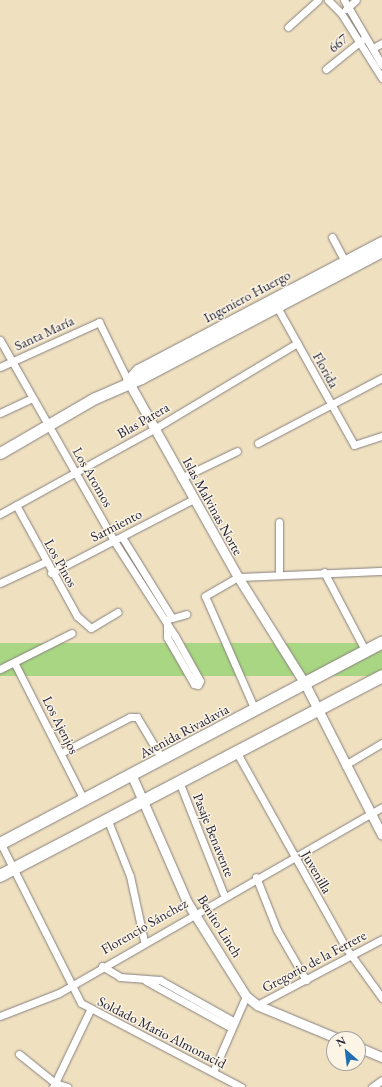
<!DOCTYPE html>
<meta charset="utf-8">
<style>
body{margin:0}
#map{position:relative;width:382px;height:1087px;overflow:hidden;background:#efe0c0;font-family:"EB Garamond",serif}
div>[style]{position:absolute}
.green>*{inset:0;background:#a9d683;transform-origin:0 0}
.roads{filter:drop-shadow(0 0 1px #88817e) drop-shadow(0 0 1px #88817e)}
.minor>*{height:7px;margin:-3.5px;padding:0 3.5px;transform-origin:3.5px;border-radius:3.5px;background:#fff}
.tertiary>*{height:9px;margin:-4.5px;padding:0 4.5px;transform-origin:4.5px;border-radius:4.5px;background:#fff}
.secondary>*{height:11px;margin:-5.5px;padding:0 5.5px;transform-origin:5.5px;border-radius:5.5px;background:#fff}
.primary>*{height:12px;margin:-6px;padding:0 6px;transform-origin:6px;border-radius:6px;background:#fff}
span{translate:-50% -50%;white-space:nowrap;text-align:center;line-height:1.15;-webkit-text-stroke:3px #fcf5e5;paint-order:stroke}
.street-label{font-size:14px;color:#22223b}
.north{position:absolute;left:326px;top:1031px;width:40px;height:40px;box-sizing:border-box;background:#fcf5e5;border:1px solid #a5a1a1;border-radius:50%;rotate:332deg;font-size:11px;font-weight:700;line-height:16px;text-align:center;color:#22223b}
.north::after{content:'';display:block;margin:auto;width:14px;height:18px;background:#1f6fb2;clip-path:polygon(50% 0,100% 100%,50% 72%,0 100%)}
</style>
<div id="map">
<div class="green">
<i style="left:382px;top:643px;width:33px;height:432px;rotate:90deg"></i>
</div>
<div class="roads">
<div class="minor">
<i style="left:328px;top:0;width:18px;rotate:45deg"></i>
<i style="left:341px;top:13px;width:77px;rotate:57.8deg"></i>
<i style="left:344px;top:0;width:75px;rotate:59.7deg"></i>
<i style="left:346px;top:9px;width:13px;rotate:-42deg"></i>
<i style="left:288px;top:27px;width:40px;rotate:-42deg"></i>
<i style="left:373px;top:48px;width:10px;rotate:-29deg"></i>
<i style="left:326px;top:69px;width:46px;rotate:-38.9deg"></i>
<i style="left:332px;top:237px;width:27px;rotate:62deg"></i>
<i style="left:277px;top:307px;width:158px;rotate:60.8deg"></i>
<i style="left:354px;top:445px;width:29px;rotate:-18deg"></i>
<i style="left:0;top:340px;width:231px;rotate:60.4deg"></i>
<i style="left:114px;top:541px;width:113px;rotate:57.3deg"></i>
<i style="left:175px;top:636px;width:51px;rotate:60.9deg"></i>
<i style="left:200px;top:681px;width:4px;rotate:117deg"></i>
<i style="left:198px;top:685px;width:4px;rotate:-166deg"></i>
<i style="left:194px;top:684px;width:54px;rotate:-119.9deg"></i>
<i style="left:167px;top:637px;width:12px;rotate:-90deg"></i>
<i style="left:0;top:367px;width:109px;rotate:-24.4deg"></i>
<i style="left:99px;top:322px;width:66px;rotate:63.8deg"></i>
<i style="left:0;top:413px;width:35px;rotate:-25deg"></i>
<i style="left:258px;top:443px;width:140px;rotate:-27.7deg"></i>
<i style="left:181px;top:478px;width:62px;rotate:-25.7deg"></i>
<i style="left:16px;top:505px;width:127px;rotate:61.2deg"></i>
<i style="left:77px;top:616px;width:18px;rotate:41deg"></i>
<i style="left:91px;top:628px;width:31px;rotate:-31deg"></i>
<i style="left:0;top:514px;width:176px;rotate:-28.9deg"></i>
<i style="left:154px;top:429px;width:167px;rotate:-31deg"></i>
<i style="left:279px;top:522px;width:53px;rotate:90deg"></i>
<i style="left:122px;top:537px;width:95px;rotate:58.3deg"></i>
<i style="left:324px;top:572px;width:90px;rotate:62.3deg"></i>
<i style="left:51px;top:573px;width:161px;rotate:-27.4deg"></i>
<i style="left:0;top:583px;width:50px;rotate:-25deg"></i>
<i style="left:169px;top:619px;width:18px;rotate:-16deg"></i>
<i style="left:14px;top:662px;width:155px;rotate:63.1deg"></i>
<i style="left:0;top:669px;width:80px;rotate:-26.6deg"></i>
<i style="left:255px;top:710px;width:124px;rotate:-113.7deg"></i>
<i style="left:205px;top:596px;width:38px;rotate:-30deg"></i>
<i style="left:238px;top:577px;width:144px;rotate:-2.4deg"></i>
<i style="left:61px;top:753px;width:78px;rotate:-27.6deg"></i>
<i style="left:130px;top:717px;width:7px"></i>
<i style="left:137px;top:717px;width:49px;rotate:59.2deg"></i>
<i style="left:237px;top:753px;width:223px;rotate:60.8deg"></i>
<i style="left:346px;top:948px;width:62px;rotate:54.2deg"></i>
<i style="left:345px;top:765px;width:43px;rotate:-30.7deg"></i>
<i style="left:180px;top:784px;width:119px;rotate:68.4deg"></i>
<i style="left:108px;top:821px;width:59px;rotate:68.2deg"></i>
<i style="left:130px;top:876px;width:66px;rotate:77.8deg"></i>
<i style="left:1px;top:844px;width:178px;rotate:63.3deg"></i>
<i style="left:81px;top:1003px;width:181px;rotate:27.7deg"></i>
<i style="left:256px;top:877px;width:57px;rotate:68.4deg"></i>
<i style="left:277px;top:930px;width:58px;rotate:59.9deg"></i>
<i style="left:102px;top:966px;width:21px;rotate:31deg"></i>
<i style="left:120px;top:977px;width:40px;rotate:4.3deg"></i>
<i style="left:160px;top:980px;width:84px;rotate:29.3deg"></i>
<i style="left:146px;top:981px;width:96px;rotate:28.7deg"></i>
<i style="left:257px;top:1005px;width:141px;rotate:-27.8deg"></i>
<i style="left:0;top:1016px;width:63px;rotate:-21.3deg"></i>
<i style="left:59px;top:993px;width:373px;rotate:-29.9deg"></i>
<i style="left:19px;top:1054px;width:46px;rotate:38.9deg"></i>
<i style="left:55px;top:1083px;width:13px;rotate:18deg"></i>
<i style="left:213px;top:1072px;width:83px;rotate:-66.5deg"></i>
<i style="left:53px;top:1087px;width:85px;rotate:-64.3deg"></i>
<i style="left:372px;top:1087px;width:12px;rotate:-35deg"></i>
</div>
<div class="tertiary">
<i style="left:128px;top:381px;width:225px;rotate:60.7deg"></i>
<i style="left:238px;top:577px;width:126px;rotate:57.9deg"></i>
<i style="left:305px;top:684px;width:169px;rotate:63deg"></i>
<i style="left:132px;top:776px;width:137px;rotate:66.4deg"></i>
<i style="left:187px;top:902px;width:111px;rotate:57.9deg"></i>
<i style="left:246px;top:996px;width:14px;rotate:39deg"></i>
<i style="left:257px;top:1005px;width:89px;rotate:22.5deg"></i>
<i style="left:358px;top:1047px;width:26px;rotate:23deg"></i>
</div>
<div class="secondary">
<i style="left:128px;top:381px;width:15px;rotate:-48deg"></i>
<i style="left:138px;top:370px;width:276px;rotate:-27.7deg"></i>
<i style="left:0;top:453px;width:110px;rotate:-30.1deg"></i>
<i style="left:95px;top:398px;width:50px;rotate:-23.5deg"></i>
<i style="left:141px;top:378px;width:272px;rotate:-27.8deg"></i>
</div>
<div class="primary">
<i style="left:0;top:844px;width:432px;rotate:-27.8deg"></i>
<i style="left:0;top:876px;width:431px;rotate:-27.6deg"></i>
</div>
</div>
<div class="street-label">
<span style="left:338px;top:43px;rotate:-39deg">667</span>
<span style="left:247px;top:296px;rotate:-28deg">Ingeniero Huergo</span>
<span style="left:44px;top:333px;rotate:-25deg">Santa María</span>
<span style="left:326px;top:370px;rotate:61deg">Florida</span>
<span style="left:143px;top:420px;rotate:-30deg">Blas Parera</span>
<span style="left:93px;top:477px;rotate:60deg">Los Aromos</span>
<span style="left:213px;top:506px;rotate:61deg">Islas Malvinas Norte</span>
<span style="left:116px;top:525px;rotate:-27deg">Sarmiento</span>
<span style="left:61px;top:563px;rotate:61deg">Los Pinos</span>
<span style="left:61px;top:725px;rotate:63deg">Los Ajenjos</span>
<span style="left:184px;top:731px;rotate:-28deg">Avenida Rivadavia</span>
<span style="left:214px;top:835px;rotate:68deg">Pasaje Benavente</span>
<span style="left:317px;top:872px;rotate:60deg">Juvenilla</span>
<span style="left:144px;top:926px;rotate:-30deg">Florencio Sánchez</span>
<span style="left:220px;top:926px;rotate:58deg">Benito Linch</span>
<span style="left:314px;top:961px;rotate:-28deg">Gregorio de la Ferrere</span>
<span style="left:162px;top:1032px;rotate:27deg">Soldado Mario Almonacid</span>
</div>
<div class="north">N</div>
</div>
